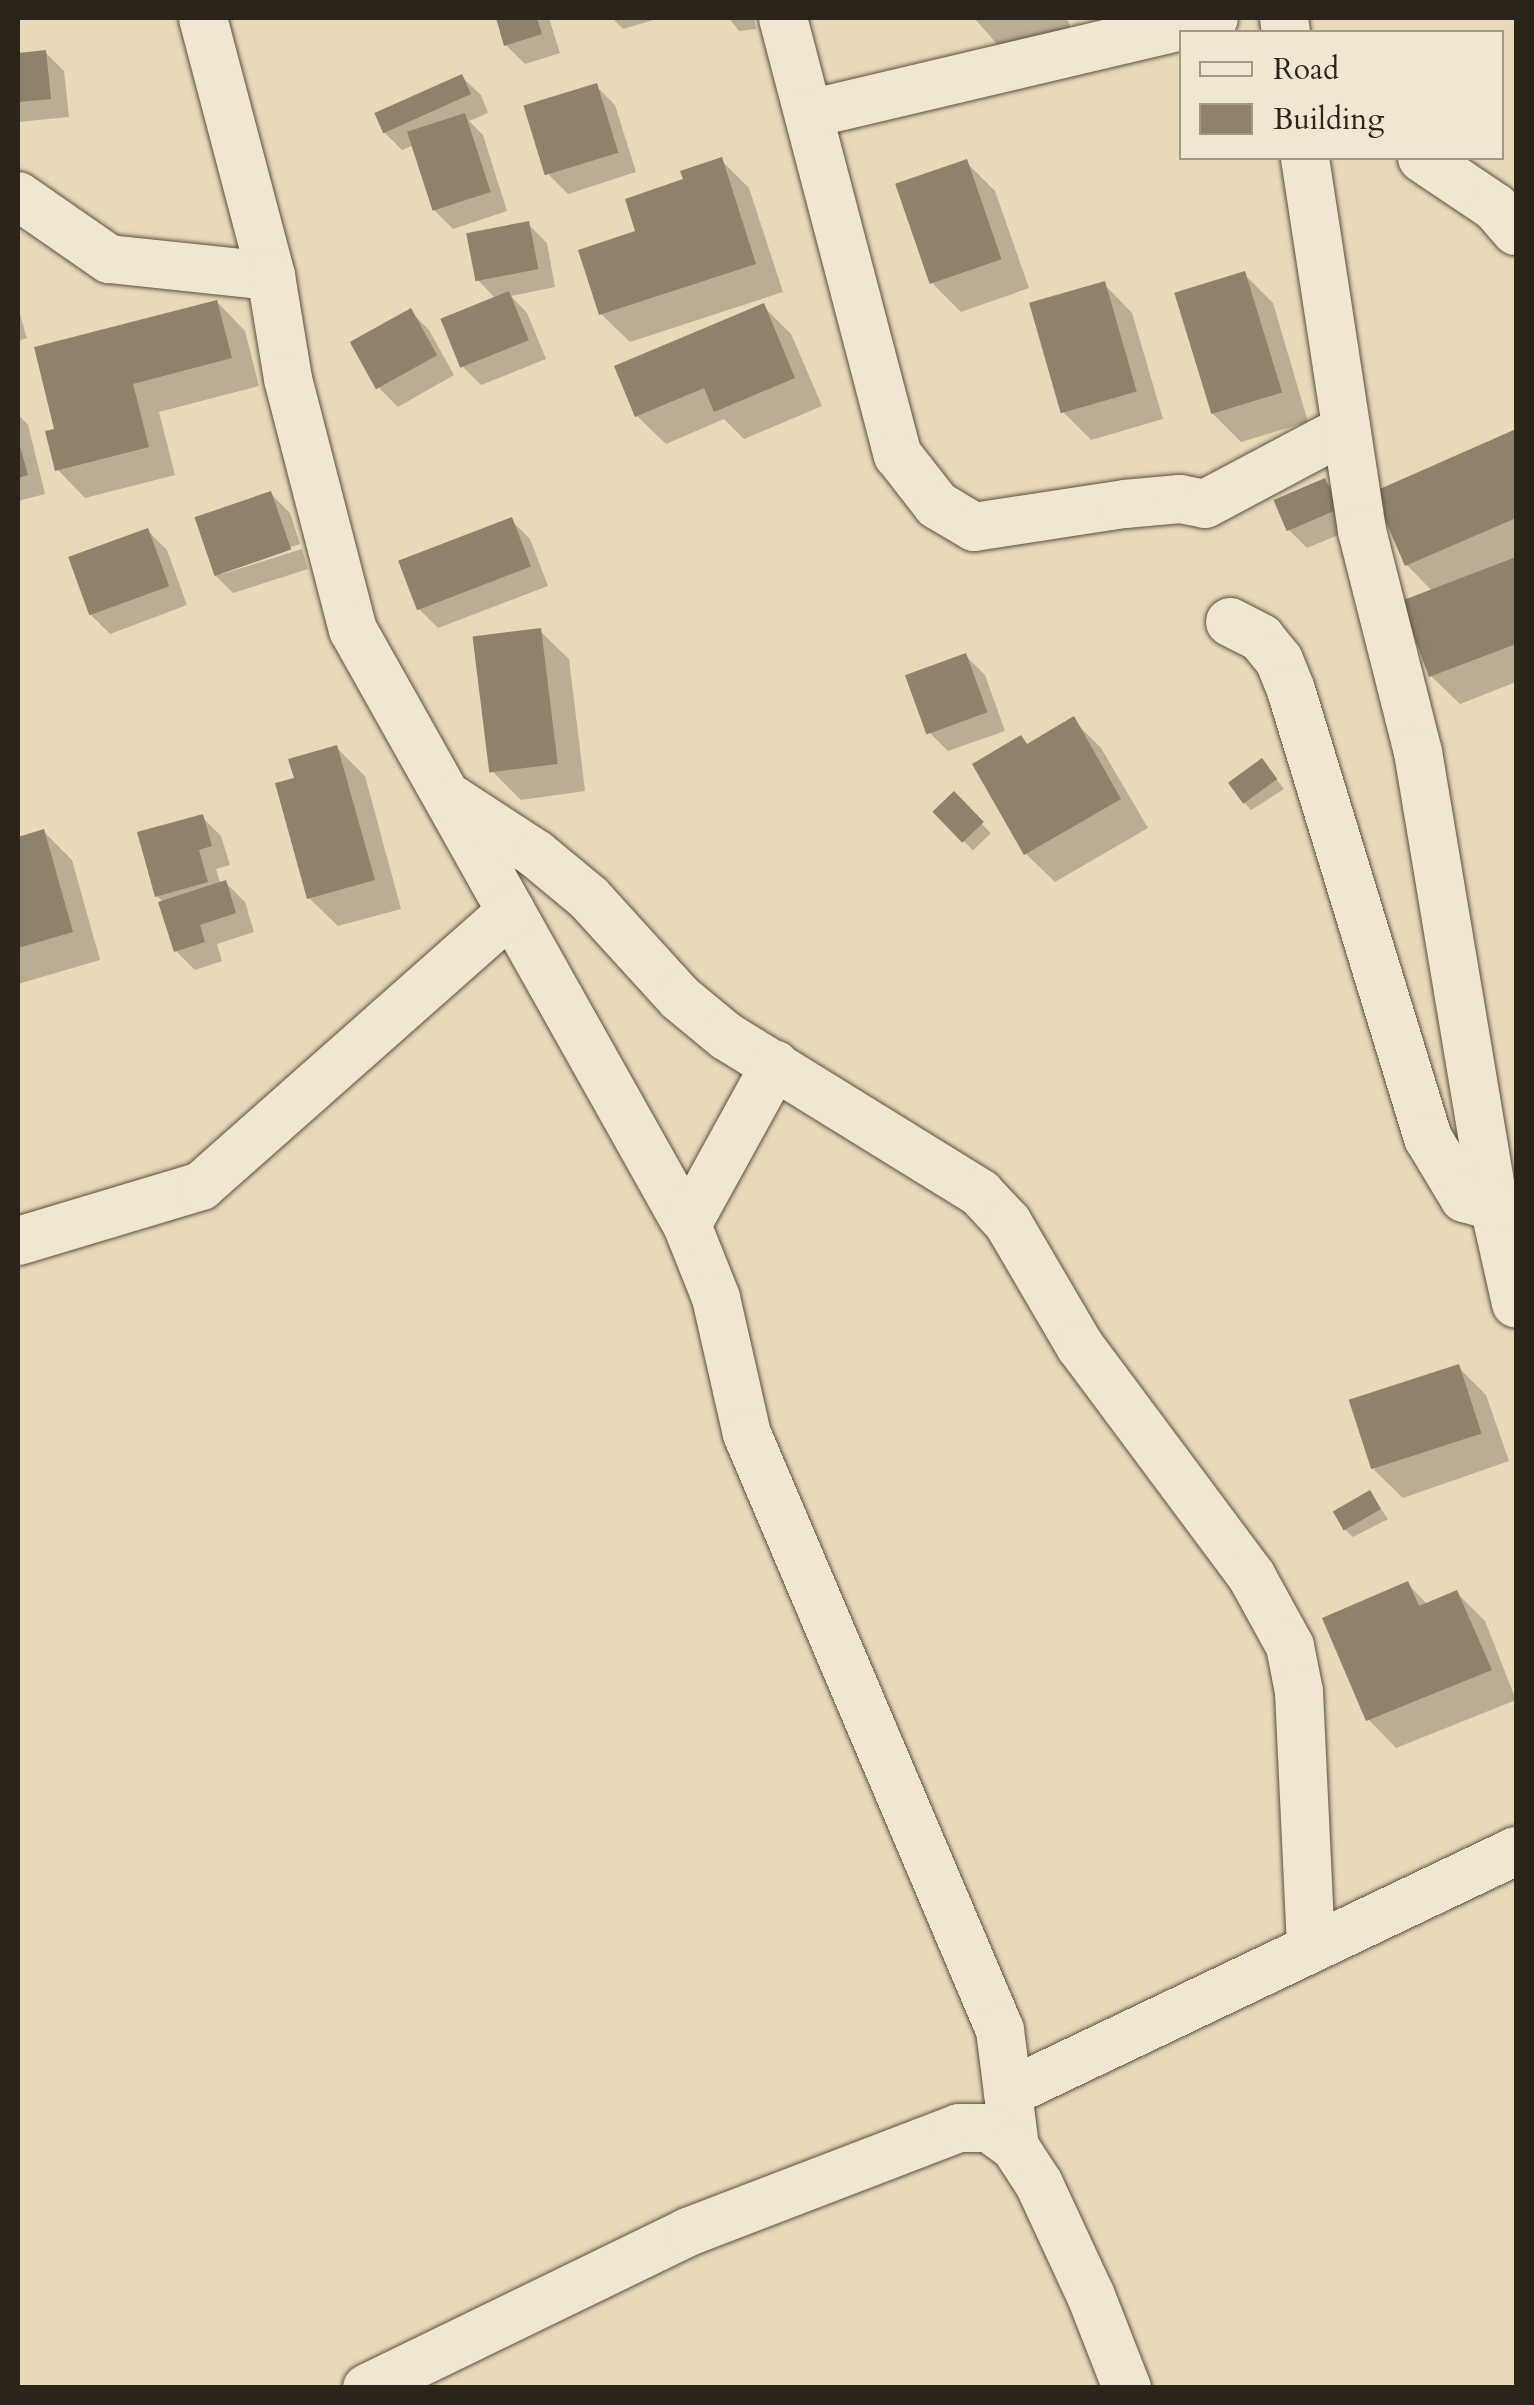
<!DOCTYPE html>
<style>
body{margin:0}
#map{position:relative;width:1534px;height:2405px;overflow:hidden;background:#e8d9b9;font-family:Cardo,serif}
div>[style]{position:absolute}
.shadow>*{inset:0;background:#0003;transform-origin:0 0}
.building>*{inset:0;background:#8e826c;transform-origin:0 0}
.roads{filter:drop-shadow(0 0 2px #5b5041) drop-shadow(0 0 2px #5b5041)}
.street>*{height:48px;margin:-24px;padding:0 24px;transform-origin:24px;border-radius:24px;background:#f0e6d2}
span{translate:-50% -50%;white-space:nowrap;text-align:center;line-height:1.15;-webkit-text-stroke:8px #f0e6d2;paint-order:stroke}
.frame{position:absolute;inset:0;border:20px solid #2c2319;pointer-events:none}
.legend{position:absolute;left:1179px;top:30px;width:325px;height:130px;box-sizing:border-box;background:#f0e6d2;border:2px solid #a29888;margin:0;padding:12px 18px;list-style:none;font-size:30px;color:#2c2319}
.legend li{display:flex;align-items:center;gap:20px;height:50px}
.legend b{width:50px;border:2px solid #a29888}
</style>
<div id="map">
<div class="shadow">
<i style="clip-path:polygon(498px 18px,549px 18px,560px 53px,525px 64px,506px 45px)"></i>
<i style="clip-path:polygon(612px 18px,660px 18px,623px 29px)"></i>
<i style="clip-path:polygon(729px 18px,754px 18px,756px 29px,739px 31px)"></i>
<i style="clip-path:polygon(974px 18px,1067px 18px,1072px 31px,1004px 52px)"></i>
<i style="clip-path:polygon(45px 52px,64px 71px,69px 117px,18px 122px,18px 55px)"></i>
<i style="clip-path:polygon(462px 77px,481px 95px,488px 113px,469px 121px,483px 135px,507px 211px,453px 229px,434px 210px,414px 145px,402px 150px,383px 131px)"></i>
<i style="clip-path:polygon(596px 86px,615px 105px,636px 172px,568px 194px,549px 175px)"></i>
<i style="clip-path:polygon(721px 160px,749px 188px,783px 292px,630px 342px,601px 314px,638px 232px,686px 181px)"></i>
<i style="clip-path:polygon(966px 162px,995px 191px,1029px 288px,961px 312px,933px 284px)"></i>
<i style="clip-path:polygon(528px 224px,547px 243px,555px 287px,511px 296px,527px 313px,546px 359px,481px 385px,462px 366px,496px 299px,478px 280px)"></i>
<i style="clip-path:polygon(1244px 274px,1273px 303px,1308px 422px,1241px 442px,1213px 414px)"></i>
<i style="clip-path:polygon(1104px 284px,1132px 313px,1163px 419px,1091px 440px,1063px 412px)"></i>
<i style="clip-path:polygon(217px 302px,245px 331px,259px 386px,159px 412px,175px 475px,85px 498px,57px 469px,57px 430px)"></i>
<i style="clip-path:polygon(763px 306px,791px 334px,822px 406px,744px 439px,724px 419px,666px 444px,637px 416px)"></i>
<i style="clip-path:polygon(18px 308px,27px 338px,18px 341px)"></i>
<i style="clip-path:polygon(410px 311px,429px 330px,454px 375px,398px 407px,379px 388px)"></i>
<i style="clip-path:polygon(18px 414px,28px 425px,45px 494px,18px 501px)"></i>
<i style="clip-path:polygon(1516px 432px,1516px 682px,1460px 704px,1431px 676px,1433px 592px,1407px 565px,1376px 493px)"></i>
<i style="clip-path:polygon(1325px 481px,1344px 500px,1355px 528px,1307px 548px,1288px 529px)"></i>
<i style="clip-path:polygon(271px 494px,290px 513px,300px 544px,222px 569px,222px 574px,302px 549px,308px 569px,233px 593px,214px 574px)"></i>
<i style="clip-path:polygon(511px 520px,530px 539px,548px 586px,438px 628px,419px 609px)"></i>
<i style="clip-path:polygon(148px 531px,167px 550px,187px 605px,110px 634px,91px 615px)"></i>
<i style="clip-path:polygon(540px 631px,569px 659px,585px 791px,521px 800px,493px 772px)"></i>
<i style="clip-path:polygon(966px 656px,985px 675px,1005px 731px,948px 751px,929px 732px)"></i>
<i style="clip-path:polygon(1073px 720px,1101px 748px,1148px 828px,1055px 882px,1026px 854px,975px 765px,1021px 738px,1028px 745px)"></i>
<i style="clip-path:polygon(337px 748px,365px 776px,401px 909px,338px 926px,309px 898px,297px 780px)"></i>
<i style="clip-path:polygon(1262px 761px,1284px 789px,1251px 810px,1243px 801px)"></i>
<i style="left:954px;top:795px;width:53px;height:25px;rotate:46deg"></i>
<i style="clip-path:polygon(202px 817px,221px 836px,230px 865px,216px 869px,221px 885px,226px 883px,245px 902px,254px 932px,217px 944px,222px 961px,195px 970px,176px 951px,164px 903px,157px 896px)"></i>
<i style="clip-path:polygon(44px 832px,72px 860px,100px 960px,18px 984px,18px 839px)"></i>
<i style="clip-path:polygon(1458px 1367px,1486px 1395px,1509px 1461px,1403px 1498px,1374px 1470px)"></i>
<i style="clip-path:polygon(1370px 1493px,1388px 1519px,1353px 1537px,1344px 1529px)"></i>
<i style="clip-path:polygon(1408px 1584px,1428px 1605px,1457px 1593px,1485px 1621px,1516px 1700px,1396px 1748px,1368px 1719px)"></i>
</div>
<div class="building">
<i style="clip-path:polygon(496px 18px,537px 18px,542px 34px,504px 46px)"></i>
<i style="clip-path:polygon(46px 50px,51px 99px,18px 102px,18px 53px)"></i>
<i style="left:462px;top:74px;width:22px;height:96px;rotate:66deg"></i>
<i style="left:597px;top:83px;width:73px;height:77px;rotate:73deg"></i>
<i style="left:465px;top:113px;width:83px;height:61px;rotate:72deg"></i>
<i style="clip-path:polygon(722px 157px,756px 264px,599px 315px,578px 250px,635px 231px,625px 199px,683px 179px,680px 171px)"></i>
<i style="left:967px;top:159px;width:106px;height:76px;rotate:71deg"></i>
<i style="left:529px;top:221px;width:49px;height:64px;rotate:79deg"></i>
<i style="left:1245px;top:271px;width:127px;height:74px;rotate:73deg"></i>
<i style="left:1105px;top:281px;width:115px;height:79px;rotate:74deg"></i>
<i style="left:509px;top:291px;width:53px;height:74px;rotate:68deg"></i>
<i style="clip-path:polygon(217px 300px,232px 358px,133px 384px,149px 447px,55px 471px,45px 431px,54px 429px,34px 347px)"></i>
<i style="clip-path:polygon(764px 303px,795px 378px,714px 412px,704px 388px,635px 417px,614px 366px)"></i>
<i style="left:411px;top:308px;width:54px;height:70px;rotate:61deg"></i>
<i style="clip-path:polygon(1516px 429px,1516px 518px,1405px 566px,1373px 492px)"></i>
<i style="clip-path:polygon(18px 439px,28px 475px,18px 478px)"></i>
<i style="left:1325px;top:478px;width:34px;height:56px;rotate:67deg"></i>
<i style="left:271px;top:491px;width:62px;height:81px;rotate:71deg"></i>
<i style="left:512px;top:517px;width:53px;height:122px;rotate:69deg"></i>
<i style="left:148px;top:528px;width:62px;height:85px;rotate:70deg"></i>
<i style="clip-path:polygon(1516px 557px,1516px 644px,1429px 677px,1401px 601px)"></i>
<i style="left:541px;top:628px;width:137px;height:69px;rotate:83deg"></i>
<i style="left:966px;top:653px;width:63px;height:65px;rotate:70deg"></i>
<i style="clip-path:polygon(1074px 716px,1121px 799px,1024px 855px,972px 764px,1021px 735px,1027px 744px)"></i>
<i style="clip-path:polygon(337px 745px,375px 880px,307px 899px,275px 783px,294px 778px,288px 759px)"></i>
<i style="left:1262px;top:758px;width:26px;height:42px;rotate:54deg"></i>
<i style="left:954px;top:791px;width:43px;height:30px;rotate:46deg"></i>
<i style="clip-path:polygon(203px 814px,212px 846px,199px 850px,208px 882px,155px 897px,137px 832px)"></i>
<i style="clip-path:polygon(44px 829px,73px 932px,18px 948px,18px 837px)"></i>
<i style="clip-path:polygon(226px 880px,236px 913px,200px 925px,205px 942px,174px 952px,158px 902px)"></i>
<i style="left:1459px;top:1364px;width:73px;height:116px;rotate:72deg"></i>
<i style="left:1370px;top:1490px;width:22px;height:43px;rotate:60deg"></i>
<i style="clip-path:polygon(1408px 1581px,1419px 1606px,1457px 1590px,1492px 1670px,1366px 1721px,1322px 1618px)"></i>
</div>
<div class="roads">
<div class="street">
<i style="left:203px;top:18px;width:267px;rotate:75.2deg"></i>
<i style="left:783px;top:18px;width:452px;rotate:75.3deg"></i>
<i style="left:898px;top:455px;width:63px;rotate:52deg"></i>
<i style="left:937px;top:505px;width:43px;rotate:30.7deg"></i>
<i style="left:974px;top:527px;width:153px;rotate:-8.7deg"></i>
<i style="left:1125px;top:504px;width:55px;rotate:-5.2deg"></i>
<i style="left:1180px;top:499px;width:25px;rotate:11deg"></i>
<i style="left:1205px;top:504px;width:160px;rotate:-28deg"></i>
<i style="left:1284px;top:18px;width:14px;rotate:82deg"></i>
<i style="left:809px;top:114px;width:416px;rotate:-13.3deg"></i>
<i style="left:1305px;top:158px;width:377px;rotate:81.3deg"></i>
<i style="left:1362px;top:531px;width:228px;rotate:75.8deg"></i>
<i style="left:1418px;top:752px;width:460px;rotate:80.5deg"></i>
<i style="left:1494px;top:1206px;width:100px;rotate:77.3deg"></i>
<i style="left:1422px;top:158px;width:88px;rotate:33.9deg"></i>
<i style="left:1495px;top:207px;width:32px;rotate:49deg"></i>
<i style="left:18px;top:196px;width:111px;rotate:34.7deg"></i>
<i style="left:109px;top:259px;width:163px;rotate:6deg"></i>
<i style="left:271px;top:276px;width:104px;rotate:80.6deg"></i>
<i style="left:288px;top:379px;width:259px;rotate:75.5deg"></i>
<i style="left:353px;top:630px;width:682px;rotate:60.69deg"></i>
<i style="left:687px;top:1225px;width:79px;rotate:68.3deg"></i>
<i style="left:716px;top:1298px;width:139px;rotate:77.2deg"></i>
<i style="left:747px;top:1434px;width:647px;rotate:67deg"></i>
<i style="left:1000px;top:2030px;width:118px;rotate:82.7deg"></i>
<i style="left:1230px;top:622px;width:35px;rotate:27deg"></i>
<i style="left:1261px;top:638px;width:28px;rotate:51deg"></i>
<i style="left:1279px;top:660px;width:32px;rotate:68deg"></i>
<i style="left:1291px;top:690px;width:468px;rotate:73deg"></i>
<i style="left:1428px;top:1138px;width:70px;rotate:59deg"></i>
<i style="left:1464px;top:1198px;width:31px;rotate:15deg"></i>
<i style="left:452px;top:799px;width:100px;rotate:33.2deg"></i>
<i style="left:536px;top:854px;width:69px;rotate:39.7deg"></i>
<i style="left:589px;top:898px;width:135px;rotate:47.7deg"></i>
<i style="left:680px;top:998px;width:60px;rotate:39.6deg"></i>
<i style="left:726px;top:1036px;width:299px;rotate:31.7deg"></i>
<i style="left:980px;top:1193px;width:41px;rotate:47deg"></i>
<i style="left:1008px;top:1223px;width:143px;rotate:59.7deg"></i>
<i style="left:1080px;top:1346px;width:288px;rotate:53.3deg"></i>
<i style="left:1252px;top:1577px;width:79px;rotate:61.2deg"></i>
<i style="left:1290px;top:1646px;width:47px;rotate:78.9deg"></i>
<i style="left:1299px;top:1692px;width:255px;rotate:87.3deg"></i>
<i style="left:687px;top:1225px;width:183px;rotate:-61.2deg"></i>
<i style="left:18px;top:1241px;width:191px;rotate:-16.7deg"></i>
<i style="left:201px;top:1186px;width:414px;rotate:-41.5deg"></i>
<i style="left:1008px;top:2093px;width:563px;rotate:-25.47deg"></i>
<i style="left:367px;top:2388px;width:357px;rotate:-25.9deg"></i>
<i style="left:688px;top:2232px;width:290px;rotate:-21deg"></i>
<i style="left:959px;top:2128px;width:30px"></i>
<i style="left:989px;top:2128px;width:32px;rotate:36deg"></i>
<i style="left:1015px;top:2147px;width:44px;rotate:57deg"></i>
<i style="left:1039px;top:2184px;width:123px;rotate:65.1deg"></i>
<i style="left:1091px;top:2296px;width:99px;rotate:68.6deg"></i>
</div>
</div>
<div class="frame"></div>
<ul class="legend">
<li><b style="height:12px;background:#f0e6d2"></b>Road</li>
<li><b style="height:28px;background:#8e826c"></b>Building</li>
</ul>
</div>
